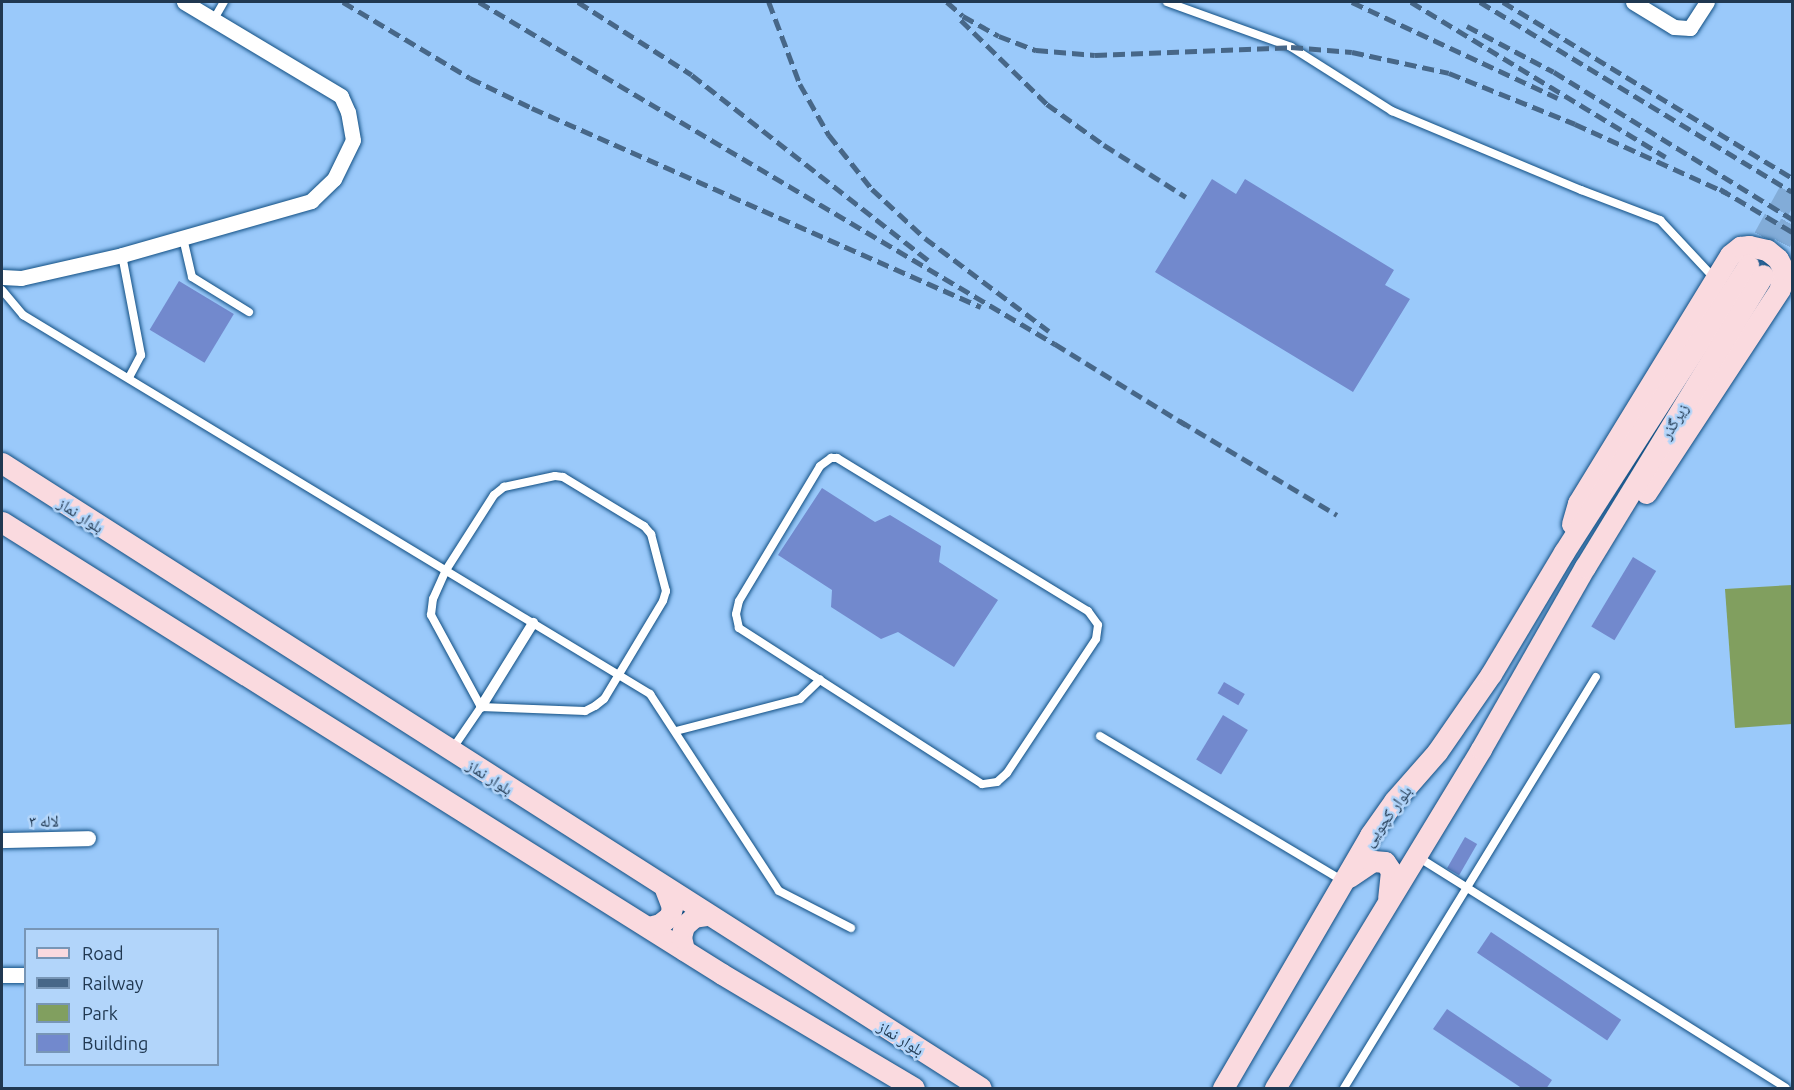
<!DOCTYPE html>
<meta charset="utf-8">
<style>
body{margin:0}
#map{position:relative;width:1794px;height:1090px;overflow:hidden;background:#9ac9fa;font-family:Ubuntu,"Noto Naskh Arabic",sans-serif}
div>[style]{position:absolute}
.green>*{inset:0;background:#819f5f}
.building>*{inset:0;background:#7289cd;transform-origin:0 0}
.secondary-tunnel>*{height:21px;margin-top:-10.5px;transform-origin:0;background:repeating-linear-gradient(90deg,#82acd8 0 21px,transparent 0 31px)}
.roads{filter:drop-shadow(0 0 2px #114f83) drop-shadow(0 0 2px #114f83)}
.service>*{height:8px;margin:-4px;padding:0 4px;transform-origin:4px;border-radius:4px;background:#fff}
.pedestrian>*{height:10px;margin:-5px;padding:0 5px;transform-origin:5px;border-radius:5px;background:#fff}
.minor>*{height:15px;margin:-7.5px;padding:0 7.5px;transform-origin:7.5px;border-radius:7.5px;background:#fff}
.secondary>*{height:21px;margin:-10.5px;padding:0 10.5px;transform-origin:10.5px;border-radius:10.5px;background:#fadadf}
.rail>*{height:4.5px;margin-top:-2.25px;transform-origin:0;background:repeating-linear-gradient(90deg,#476788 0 12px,transparent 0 18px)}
span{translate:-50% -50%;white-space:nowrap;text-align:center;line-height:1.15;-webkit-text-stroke:5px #b2d5fa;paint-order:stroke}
.street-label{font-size:16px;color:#203851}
.frame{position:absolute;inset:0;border:3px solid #203851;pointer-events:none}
.legend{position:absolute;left:24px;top:928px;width:195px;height:138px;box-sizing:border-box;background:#b2d5fa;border:2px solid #7896b6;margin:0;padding:8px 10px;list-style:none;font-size:18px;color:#203851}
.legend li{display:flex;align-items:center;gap:12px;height:30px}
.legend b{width:30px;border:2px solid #7896b6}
</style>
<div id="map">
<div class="green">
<i style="clip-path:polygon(1792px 585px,1792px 724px,1735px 728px,1725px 589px)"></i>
</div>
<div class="building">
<i style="clip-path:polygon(1212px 179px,1236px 194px,1245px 179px,1394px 270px,1385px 285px,1410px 299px,1353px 392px,1155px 272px)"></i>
<i style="left:179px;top:281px;width:64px;height:57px;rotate:31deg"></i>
<i style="clip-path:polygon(822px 488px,875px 522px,890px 515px,941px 546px,939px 562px,998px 600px,954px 667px,898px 632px,881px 639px,831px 607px,832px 590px,778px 555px)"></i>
<i style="left:1633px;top:557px;width:27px;height:81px;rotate:31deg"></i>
<i style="left:1224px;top:682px;width:24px;height:13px;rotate:30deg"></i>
<i style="left:1223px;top:715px;width:29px;height:52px;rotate:31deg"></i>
<i style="left:1465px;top:837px;width:14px;height:36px;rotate:30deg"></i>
<i style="left:1491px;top:932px;width:157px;height:25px;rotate:34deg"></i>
<i style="clip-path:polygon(1447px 1009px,1552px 1080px,1546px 1089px,1523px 1089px,1433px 1029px)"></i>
</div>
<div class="secondary-tunnel">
<i style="left:1749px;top:264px;width:89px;rotate:-61.1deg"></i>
<i style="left:1766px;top:269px;width:55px;rotate:-62deg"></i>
</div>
<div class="roads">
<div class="service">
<i style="left:1167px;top:2px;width:132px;rotate:19.9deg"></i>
<i style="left:1291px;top:47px;width:120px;rotate:32.4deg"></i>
<i style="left:1392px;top:111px;width:205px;rotate:22.7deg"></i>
<i style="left:1581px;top:190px;width:85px;rotate:20.8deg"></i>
<i style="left:1660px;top:220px;width:79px;rotate:47deg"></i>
<i style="left:214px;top:19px;width:20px;rotate:-60deg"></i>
<i style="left:183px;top:238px;width:40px;rotate:77deg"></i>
<i style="left:192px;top:277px;width:67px;rotate:31.6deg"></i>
<i style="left:122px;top:255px;width:102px;rotate:79.2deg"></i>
<i style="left:141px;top:355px;width:26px;rotate:118deg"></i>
<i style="left:2px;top:290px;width:33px;rotate:50deg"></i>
<i style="left:23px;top:315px;width:733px;rotate:31.15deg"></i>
<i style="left:650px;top:694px;width:235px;rotate:56.8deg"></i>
<i style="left:779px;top:891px;width:81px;rotate:27.2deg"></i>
<i style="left:831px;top:458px;width:6px"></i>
<i style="left:837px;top:458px;width:294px;rotate:31.4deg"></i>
<i style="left:1088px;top:611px;width:17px;rotate:54deg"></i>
<i style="left:1098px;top:625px;width:14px;rotate:98deg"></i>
<i style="left:1096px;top:639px;width:161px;rotate:123.6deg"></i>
<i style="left:1007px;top:773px;width:13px;rotate:138deg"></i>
<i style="left:997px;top:782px;width:15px;rotate:172deg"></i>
<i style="left:982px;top:784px;width:289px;rotate:-147.3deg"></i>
<i style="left:739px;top:628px;width:14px;rotate:-102deg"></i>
<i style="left:736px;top:614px;width:13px;rotate:-77deg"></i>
<i style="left:739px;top:601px;width:157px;rotate:-59deg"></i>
<i style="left:820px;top:466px;width:14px;rotate:-36deg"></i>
<i style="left:555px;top:476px;width:8px;rotate:7deg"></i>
<i style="left:563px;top:477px;width:95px;rotate:31.2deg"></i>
<i style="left:644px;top:526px;width:11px;rotate:49deg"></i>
<i style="left:651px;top:534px;width:59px;rotate:75.3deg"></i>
<i style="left:666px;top:591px;width:10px;rotate:107deg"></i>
<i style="left:663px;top:601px;width:114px;rotate:121deg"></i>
<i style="left:604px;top:699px;width:11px;rotate:142deg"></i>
<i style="left:595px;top:706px;width:11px;rotate:153deg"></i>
<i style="left:585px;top:711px;width:104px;rotate:-177.8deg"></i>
<i style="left:481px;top:707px;width:105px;rotate:-118.5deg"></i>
<i style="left:431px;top:615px;width:16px;rotate:-83deg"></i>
<i style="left:433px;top:599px;width:32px;rotate:-66deg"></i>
<i style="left:446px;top:570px;width:89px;rotate:-57.4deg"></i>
<i style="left:494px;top:495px;width:13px;rotate:-39deg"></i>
<i style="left:504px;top:487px;width:52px;rotate:-12.2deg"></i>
<i style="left:676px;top:731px;width:128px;rotate:-14.5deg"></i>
<i style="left:800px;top:699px;width:28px;rotate:-44deg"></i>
<i style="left:1100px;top:736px;width:283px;rotate:30.8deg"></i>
<i style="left:453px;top:748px;width:50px;rotate:-55.7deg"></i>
<i style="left:1418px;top:857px;width:434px;rotate:32.1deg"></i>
<i style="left:1344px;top:1088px;width:482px;rotate:-58.5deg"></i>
</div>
<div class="pedestrian">
<i style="left:481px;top:707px;width:99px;rotate:-58.2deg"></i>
</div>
<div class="minor">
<i style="left:1633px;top:2px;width:48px;rotate:31.4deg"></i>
<i style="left:1674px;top:27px;width:16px;rotate:4deg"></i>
<i style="left:1690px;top:28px;width:31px;rotate:-57deg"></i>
<i style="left:2px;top:277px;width:19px;rotate:3deg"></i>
<i style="left:21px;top:278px;width:104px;rotate:-12.8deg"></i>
<i style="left:122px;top:255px;width:197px;rotate:-15.9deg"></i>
<i style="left:311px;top:201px;width:32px;rotate:-44deg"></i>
<i style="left:334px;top:179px;width:43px;rotate:-64deg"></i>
<i style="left:353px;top:140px;width:28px;rotate:-100deg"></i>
<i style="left:348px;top:112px;width:17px;rotate:-114deg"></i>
<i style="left:341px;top:96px;width:183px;rotate:-149.1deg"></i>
<i style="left:2px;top:840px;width:86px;rotate:-1.3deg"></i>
<i style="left:2px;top:975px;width:24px"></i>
</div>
<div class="secondary">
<i style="left:2px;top:463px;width:1161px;rotate:32.55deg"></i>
<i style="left:2px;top:522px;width:850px;rotate:32.12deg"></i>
<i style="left:722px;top:974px;width:223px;rotate:30.7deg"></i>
<i style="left:1572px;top:524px;width:22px;rotate:-74deg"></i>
<i style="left:1578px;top:503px;width:291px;rotate:-58.5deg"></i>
<i style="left:1730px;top:255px;width:13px;rotate:-39deg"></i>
<i style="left:1740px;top:247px;width:9px;rotate:-6deg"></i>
<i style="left:1749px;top:246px;width:18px;rotate:13deg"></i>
<i style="left:1767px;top:250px;width:14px;rotate:39deg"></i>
<i style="left:1778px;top:259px;width:11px;rotate:63deg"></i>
<i style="left:1783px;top:269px;width:20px;rotate:99deg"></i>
<i style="left:1780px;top:289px;width:244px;rotate:123.3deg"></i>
<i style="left:1349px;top:877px;width:29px;rotate:-34deg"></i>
<i style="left:1373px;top:861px;width:12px;rotate:5deg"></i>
<i style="left:1385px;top:862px;width:11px;rotate:56deg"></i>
<i style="left:1391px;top:871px;width:27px;rotate:96deg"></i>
<i style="left:649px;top:927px;width:11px;rotate:-15deg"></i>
<i style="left:660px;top:924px;width:13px;rotate:-39deg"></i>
<i style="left:670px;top:916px;width:9px;rotate:-77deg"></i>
<i style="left:672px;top:907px;width:19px;rotate:-111deg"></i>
<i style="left:684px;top:950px;width:13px;rotate:-103deg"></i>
<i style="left:681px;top:937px;width:11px;rotate:-75deg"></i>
<i style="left:684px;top:926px;width:13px;rotate:-42deg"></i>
<i style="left:694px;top:917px;width:12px;rotate:-9deg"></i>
<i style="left:1223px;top:1088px;width:293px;rotate:-59.8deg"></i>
<i style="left:1370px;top:835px;width:42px;rotate:-54.8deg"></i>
<i style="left:1394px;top:801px;width:65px;rotate:-48.7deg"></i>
<i style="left:1437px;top:752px;width:95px;rotate:-55.3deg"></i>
<i style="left:1491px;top:674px;width:142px;rotate:-59.1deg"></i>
<i style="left:1564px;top:552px;width:341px;rotate:-57.3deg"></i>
<i style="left:1275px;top:1088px;width:397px;rotate:-58.7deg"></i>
<i style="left:1481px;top:749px;width:210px;rotate:-60.3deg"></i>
<i style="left:1585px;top:567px;width:342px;rotate:-58.6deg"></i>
</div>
</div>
<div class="rail">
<i style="left:343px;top:2px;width:148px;rotate:30.9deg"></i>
<i style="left:470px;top:78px;width:69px;rotate:25.8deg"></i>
<i style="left:532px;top:108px;width:491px;rotate:23.9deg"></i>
<i style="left:479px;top:2px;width:670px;rotate:30.7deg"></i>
<i style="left:1055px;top:344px;width:154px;rotate:31.7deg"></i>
<i style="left:578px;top:2px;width:135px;rotate:32.6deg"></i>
<i style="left:692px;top:75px;width:300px;rotate:38.1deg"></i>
<i style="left:769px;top:2px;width:88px;rotate:69.3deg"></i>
<i style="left:800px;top:84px;width:59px;rotate:60.4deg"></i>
<i style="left:829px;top:135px;width:69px;rotate:51.5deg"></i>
<i style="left:872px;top:189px;width:72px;rotate:42.8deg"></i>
<i style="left:925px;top:238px;width:155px;rotate:36.9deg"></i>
<i style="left:947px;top:2px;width:21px;rotate:41deg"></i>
<i style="left:963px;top:16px;width:41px;rotate:29.1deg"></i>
<i style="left:999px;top:36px;width:40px;rotate:21deg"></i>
<i style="left:1036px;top:50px;width:59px;rotate:4.8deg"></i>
<i style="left:1095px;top:55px;width:196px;rotate:-2.3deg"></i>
<i style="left:1291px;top:47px;width:61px;rotate:4.7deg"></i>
<i style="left:1352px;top:52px;width:99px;rotate:12.2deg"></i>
<i style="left:1449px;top:73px;width:136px;rotate:22deg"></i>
<i style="left:1575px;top:124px;width:167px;rotate:24.4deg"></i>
<i style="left:1352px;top:2px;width:227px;rotate:25deg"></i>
<i style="left:1411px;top:2px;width:298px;rotate:31.3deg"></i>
<i style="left:1480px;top:2px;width:365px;rotate:31.3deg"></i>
<i style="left:1503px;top:2px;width:338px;rotate:31.3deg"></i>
<i style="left:961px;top:20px;width:120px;rotate:44.3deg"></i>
<i style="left:1047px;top:104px;width:70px;rotate:35.7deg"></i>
<i style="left:1104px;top:145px;width:97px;rotate:32.4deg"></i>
<i style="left:1467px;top:26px;width:98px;rotate:27.9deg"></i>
<i style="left:1554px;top:72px;width:280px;rotate:31.7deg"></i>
<i style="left:1720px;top:189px;width:84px;rotate:30.8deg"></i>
<i style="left:1180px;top:421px;width:183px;rotate:30.9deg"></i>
</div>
<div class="street-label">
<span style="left:1674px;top:421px;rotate:-59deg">زیرگذر</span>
<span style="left:81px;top:515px;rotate:33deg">بلوار نماز</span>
<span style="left:490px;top:777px;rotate:33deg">بلوار نماز</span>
<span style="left:1387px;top:816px;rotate:-54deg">بلوار کچویی</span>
<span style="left:44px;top:821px;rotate:-1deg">لاله ۳</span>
<span style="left:901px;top:1038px;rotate:32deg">بلوار نماز</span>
</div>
<div class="frame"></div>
<ul class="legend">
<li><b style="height:8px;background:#fadadf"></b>Road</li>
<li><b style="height:8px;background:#476788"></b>Railway</li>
<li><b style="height:16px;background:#819f5f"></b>Park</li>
<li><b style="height:16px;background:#7289cd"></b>Building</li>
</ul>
</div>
